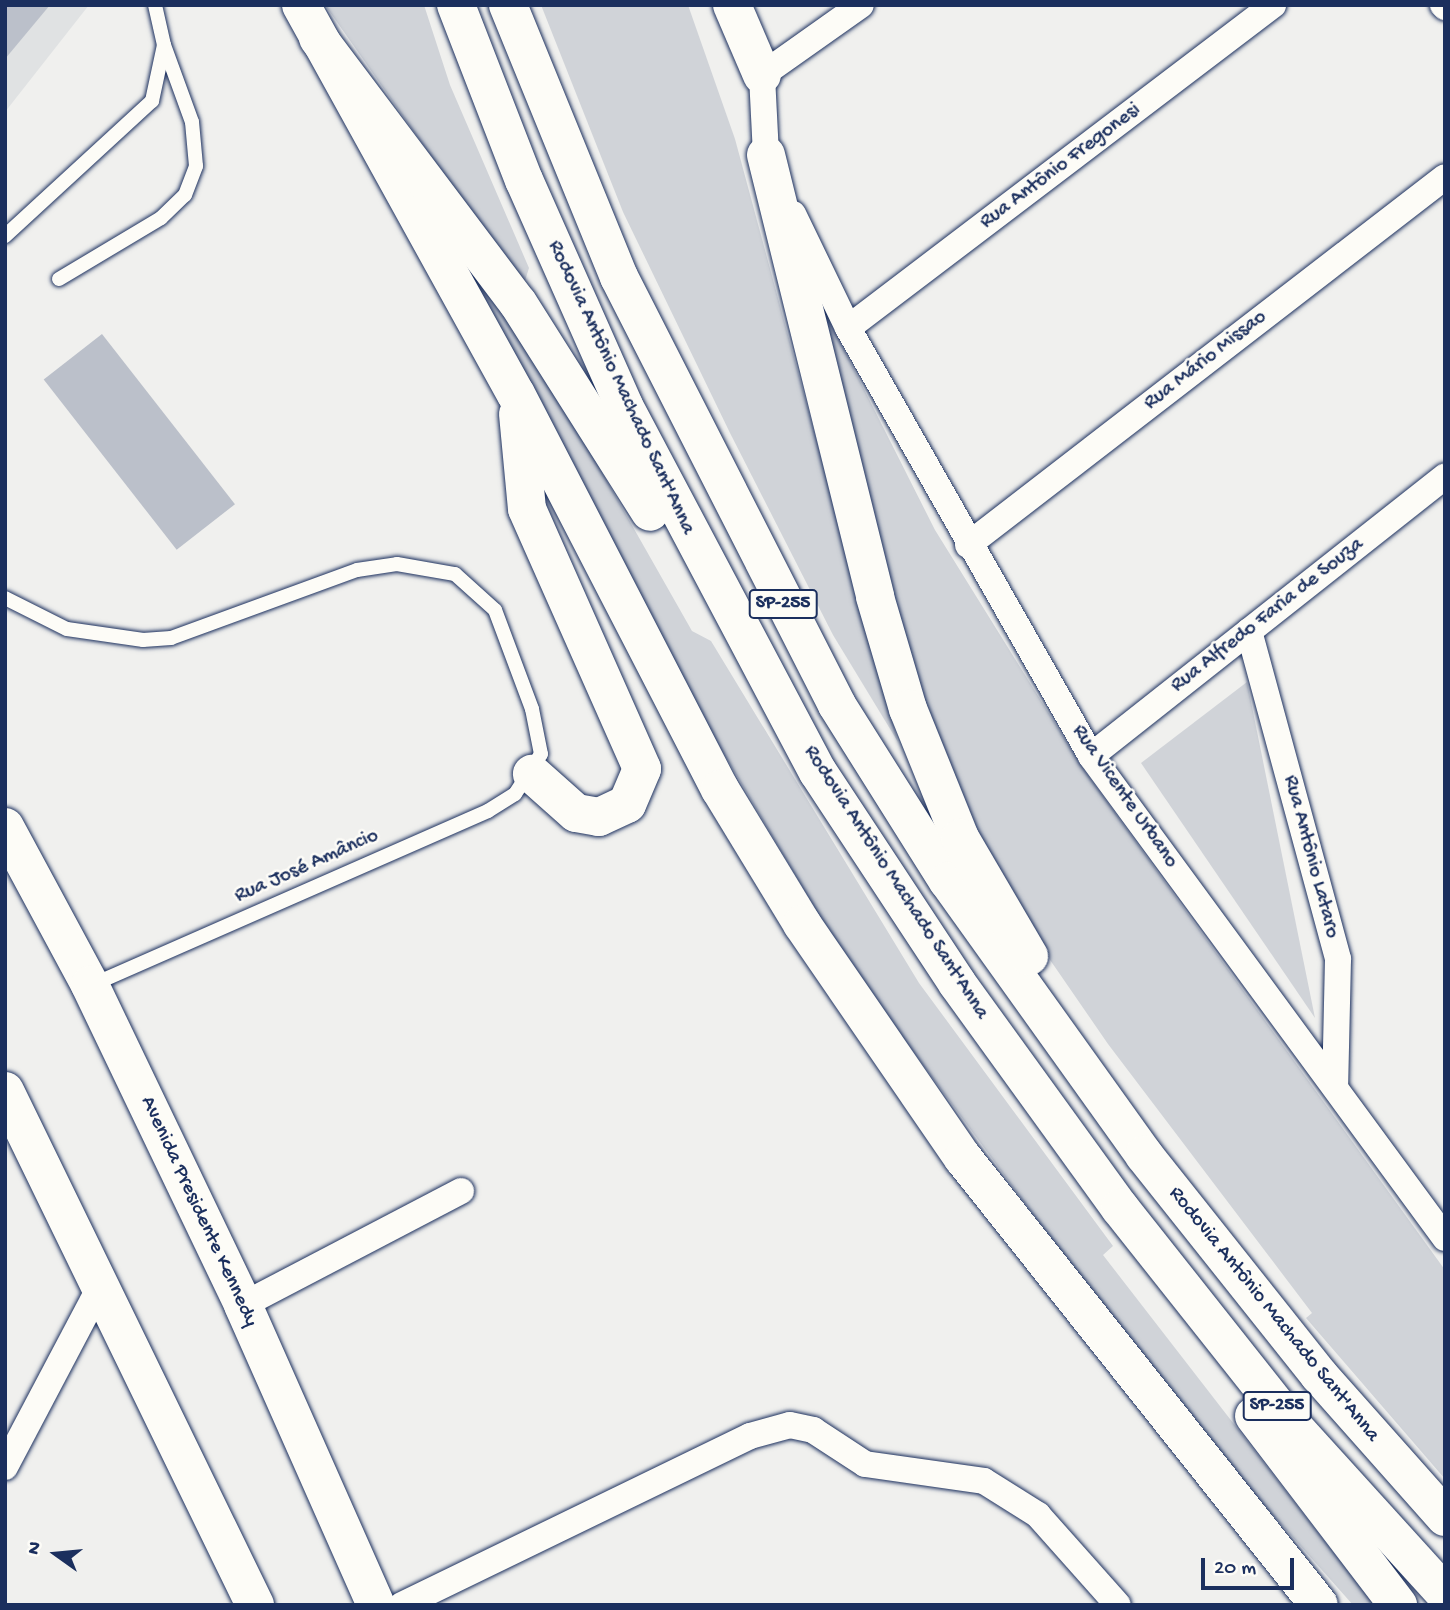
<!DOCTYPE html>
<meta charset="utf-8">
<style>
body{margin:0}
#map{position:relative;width:1450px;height:1610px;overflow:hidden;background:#f0f0ee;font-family:"Gochi Hand",sans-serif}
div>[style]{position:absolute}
.built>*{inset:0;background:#e0e2e3}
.green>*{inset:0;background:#d0d3d8}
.building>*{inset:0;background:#bbc0ca;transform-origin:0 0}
.roads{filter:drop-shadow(0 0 2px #1b2f5e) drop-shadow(0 0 2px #1b2f5e)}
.lane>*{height:14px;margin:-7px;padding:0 7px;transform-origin:7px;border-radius:7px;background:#fdfcf7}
.street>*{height:26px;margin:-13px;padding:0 13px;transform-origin:13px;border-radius:13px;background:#fdfcf7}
.secondary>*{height:38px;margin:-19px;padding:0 19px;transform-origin:19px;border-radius:19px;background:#fdfcf7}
.highway>*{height:38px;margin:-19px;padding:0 19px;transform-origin:19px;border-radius:19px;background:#fdfcf7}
span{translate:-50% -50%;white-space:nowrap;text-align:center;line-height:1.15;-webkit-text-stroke:5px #fdfcf7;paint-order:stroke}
.shield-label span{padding:2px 5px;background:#fdfcf7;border:2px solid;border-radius:5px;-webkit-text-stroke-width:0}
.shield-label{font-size:19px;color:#1b2f5e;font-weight:700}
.street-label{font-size:21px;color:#1b2f5e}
.frame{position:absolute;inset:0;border:7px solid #1b2f5e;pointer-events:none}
.north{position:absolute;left:21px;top:1519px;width:70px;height:70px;-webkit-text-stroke:5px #fdfcf7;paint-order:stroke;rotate:285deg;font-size:19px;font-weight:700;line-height:28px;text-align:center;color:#1b2f5e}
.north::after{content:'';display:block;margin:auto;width:24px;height:32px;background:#1b2f5e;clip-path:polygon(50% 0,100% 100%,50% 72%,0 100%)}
.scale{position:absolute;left:1201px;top:1558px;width:93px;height:32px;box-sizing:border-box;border:4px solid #1b2f5e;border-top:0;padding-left:9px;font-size:21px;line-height:24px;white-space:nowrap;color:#1b2f5e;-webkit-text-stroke:5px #fdfcf7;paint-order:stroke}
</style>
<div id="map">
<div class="built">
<i style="clip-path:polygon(5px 5px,89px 5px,5px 112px)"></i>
</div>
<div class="green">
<i style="clip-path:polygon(325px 5px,424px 5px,450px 85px,529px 268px,523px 287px)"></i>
<i style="clip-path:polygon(541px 5px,688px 5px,735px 139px,898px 742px,833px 635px,730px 433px,623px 212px)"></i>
<i style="clip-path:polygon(440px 224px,520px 328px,692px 631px,711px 641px,919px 983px,1113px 1246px,1103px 1255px,1374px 1605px,1353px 1605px,1233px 1470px,1072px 1267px,845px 959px,662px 649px)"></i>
<i style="clip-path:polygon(824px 310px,935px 530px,1084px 770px,1445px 1270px,1445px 1479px,1306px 1318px,1312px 1313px,1108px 1044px,1026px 925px,984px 851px,926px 714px,817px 320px)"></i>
<i style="clip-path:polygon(1247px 682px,1315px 1018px,1141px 763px)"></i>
</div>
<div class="building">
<i style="clip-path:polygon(5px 5px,50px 5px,5px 59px)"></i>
<i style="left:102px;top:334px;width:216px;height:74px;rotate:52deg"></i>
</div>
<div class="roads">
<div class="lane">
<i style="left:5px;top:236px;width:200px;rotate:-42.6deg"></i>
<i style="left:152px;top:101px;width:57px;rotate:-77.9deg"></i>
<i style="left:164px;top:45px;width:41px;rotate:-102.7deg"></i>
<i style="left:59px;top:279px;width:119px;rotate:-30.9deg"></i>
<i style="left:161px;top:218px;width:33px;rotate:-44deg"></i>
<i style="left:185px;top:195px;width:31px;rotate:-69deg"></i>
<i style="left:196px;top:166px;width:44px;rotate:-95.2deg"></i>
<i style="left:192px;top:122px;width:82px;rotate:-110deg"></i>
<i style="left:5px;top:598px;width:69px;rotate:26.6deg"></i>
<i style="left:67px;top:629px;width:77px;rotate:8.2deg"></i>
<i style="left:143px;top:640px;width:28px;rotate:-4deg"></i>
<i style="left:171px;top:638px;width:198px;rotate:-20.1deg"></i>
<i style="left:357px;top:570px;width:40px;rotate:-8.5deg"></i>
<i style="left:397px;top:564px;width:59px;rotate:9.8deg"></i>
<i style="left:455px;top:574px;width:54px;rotate:42deg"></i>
<i style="left:495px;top:610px;width:106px;rotate:69.5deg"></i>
<i style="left:532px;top:709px;width:46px;rotate:78.7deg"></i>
<i style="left:541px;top:754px;width:48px;rotate:123deg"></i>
<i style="left:515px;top:794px;width:32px;rotate:148deg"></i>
<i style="left:488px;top:811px;width:433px;rotate:156.3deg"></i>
</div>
<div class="street">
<i style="left:1443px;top:5px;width:3px;rotate:45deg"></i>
<i style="left:773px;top:169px;width:16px;rotate:-117deg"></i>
<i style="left:766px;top:155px;width:80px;rotate:-92.9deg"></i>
<i style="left:762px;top:75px;width:121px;rotate:-35.3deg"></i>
<i style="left:793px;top:214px;width:127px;rotate:64.2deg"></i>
<i style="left:848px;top:328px;width:492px;rotate:60.4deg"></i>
<i style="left:1091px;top:756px;width:598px;rotate:53.7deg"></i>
<i style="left:848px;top:328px;width:534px;rotate:-37.23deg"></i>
<i style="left:968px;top:545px;width:602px;rotate:-37.65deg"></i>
<i style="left:1249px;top:631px;width:340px;rotate:74.8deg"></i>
<i style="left:1338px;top:959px;width:128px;rotate:91.3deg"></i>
<i style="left:1091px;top:756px;width:451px;rotate:-38.3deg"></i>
<i style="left:243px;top:1305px;width:246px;rotate:-27.6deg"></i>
<i style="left:5px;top:1467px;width:206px;rotate:-62.2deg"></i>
<i style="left:402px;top:1605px;width:387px;rotate:-25.9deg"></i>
<i style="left:750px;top:1436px;width:41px;rotate:-15.4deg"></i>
<i style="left:790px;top:1425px;width:24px;rotate:12deg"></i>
<i style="left:813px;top:1430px;width:62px;rotate:33.2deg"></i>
<i style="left:865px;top:1464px;width:120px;rotate:8.1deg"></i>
<i style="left:984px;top:1481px;width:64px;rotate:32.2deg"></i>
<i style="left:1038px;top:1515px;width:120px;rotate:48.4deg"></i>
</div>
<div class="secondary">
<i style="left:301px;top:5px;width:444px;rotate:61.1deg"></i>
<i style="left:516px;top:394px;width:445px;rotate:62.7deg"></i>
<i style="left:720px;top:789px;width:158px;rotate:58.7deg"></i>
<i style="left:802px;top:924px;width:284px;rotate:55.5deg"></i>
<i style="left:963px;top:1158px;width:571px;rotate:51.47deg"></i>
<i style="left:732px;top:5px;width:76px;rotate:66.8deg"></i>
<i style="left:518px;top:414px;width:95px;rotate:84.6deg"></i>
<i style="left:527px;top:509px;width:284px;rotate:66.1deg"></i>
<i style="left:642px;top:769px;width:38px;rotate:113deg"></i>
<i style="left:627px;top:804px;width:31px;rotate:155deg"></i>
<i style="left:599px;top:817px;width:23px;rotate:-170deg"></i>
<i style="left:576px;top:813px;width:59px;rotate:-138.4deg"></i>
<i style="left:5px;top:827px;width:179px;rotate:61.7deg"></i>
<i style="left:90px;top:985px;width:355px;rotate:64.4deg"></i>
<i style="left:243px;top:1305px;width:328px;rotate:66.1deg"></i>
<i style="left:5px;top:1091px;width:572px;rotate:64.06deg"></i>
</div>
<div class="highway">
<i style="left:456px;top:5px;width:188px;rotate:68.8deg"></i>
<i style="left:524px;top:180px;width:247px;rotate:66.1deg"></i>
<i style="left:624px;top:406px;width:414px;rotate:62.1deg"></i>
<i style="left:818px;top:772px;width:253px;rotate:56.6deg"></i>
<i style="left:957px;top:983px;width:278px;rotate:54.1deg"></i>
<i style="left:1120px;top:1208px;width:277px;rotate:51.6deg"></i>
<i style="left:1292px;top:1425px;width:228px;rotate:47.8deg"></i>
<i style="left:508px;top:5px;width:294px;rotate:67.8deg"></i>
<i style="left:619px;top:277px;width:480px;rotate:63deg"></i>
<i style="left:837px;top:705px;width:208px;rotate:57.8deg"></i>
<i style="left:948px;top:881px;width:337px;rotate:54.4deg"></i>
<i style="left:1144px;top:1155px;width:281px;rotate:51.5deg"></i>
<i style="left:1319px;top:1375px;width:190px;rotate:48.4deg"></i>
<i style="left:318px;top:38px;width:332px;rotate:53deg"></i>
<i style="left:518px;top:303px;width:247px;rotate:57.7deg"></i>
<i style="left:766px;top:155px;width:455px;rotate:76.1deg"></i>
<i style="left:875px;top:597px;width:117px;rotate:73.6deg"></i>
<i style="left:908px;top:709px;width:139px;rotate:68deg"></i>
<i style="left:960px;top:838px;width:137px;rotate:59.7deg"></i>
<i style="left:1254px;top:1416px;width:238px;rotate:52.7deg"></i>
</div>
</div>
<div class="shield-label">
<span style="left:783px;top:604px">SP-255</span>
<span style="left:1277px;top:1406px">SP-255</span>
</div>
<div class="street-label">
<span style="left:1061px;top:167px;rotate:-37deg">Rua Antônio Fregonesi</span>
<span style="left:1206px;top:361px;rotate:-38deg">Rua Mário Missao</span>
<span style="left:620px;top:388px;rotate:65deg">Rodovia Antônio Machado Sant'Anna</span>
<span style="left:1268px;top:616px;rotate:-38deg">Rua Alfredo Faria de Souza</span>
<span style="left:1124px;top:797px;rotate:55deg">Rua Vicente Urbano</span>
<span style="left:1310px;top:857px;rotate:75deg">Rua Antônio Lataro</span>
<span style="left:307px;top:867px;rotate:-24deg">Rua José Amâncio</span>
<span style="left:895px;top:883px;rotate:57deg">Rodovia Antônio Machado Sant'Anna</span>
<span style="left:198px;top:1212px;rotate:65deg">Avenida Presidente Kennedy</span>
<span style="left:1273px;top:1315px;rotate:51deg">Rodovia Antônio Machado Sant'Anna</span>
</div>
<div class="frame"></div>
<div class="north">N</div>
<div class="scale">20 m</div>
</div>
